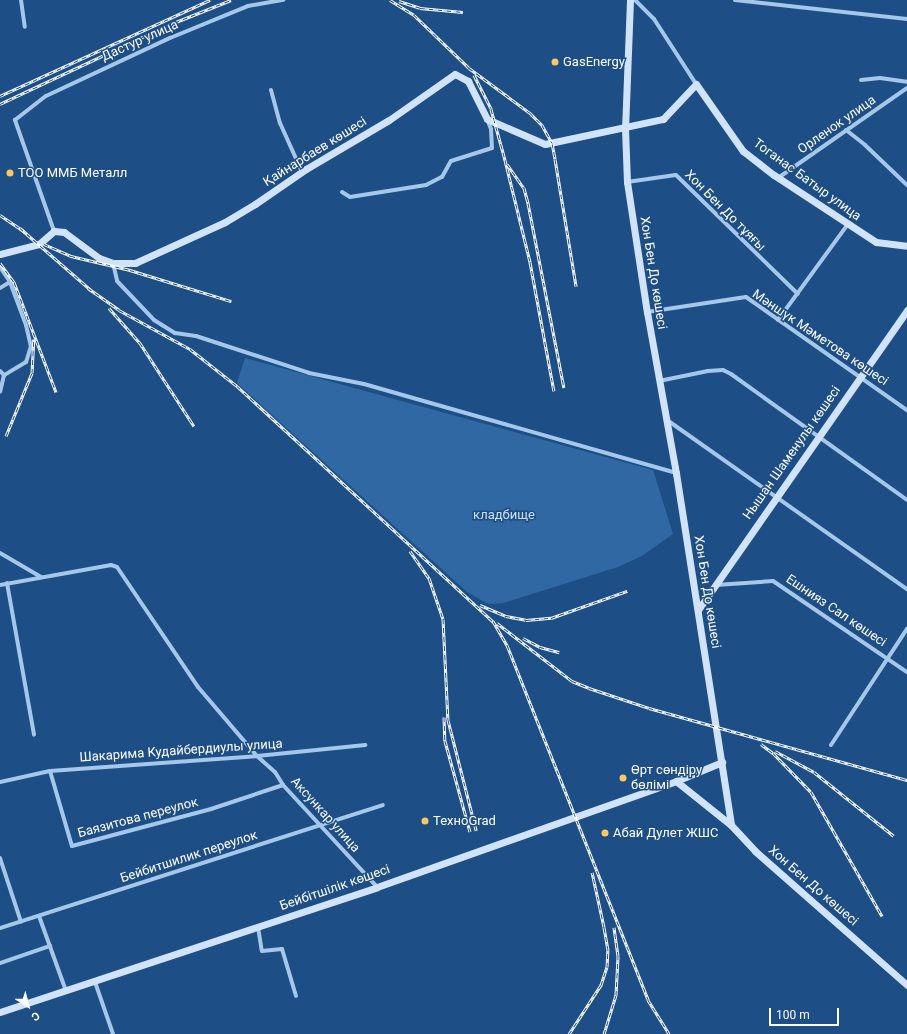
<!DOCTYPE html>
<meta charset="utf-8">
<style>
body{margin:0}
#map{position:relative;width:907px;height:1034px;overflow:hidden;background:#1d4e85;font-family:Roboto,sans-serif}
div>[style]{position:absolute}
.green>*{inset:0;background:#3068a3}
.street>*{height:4px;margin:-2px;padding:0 2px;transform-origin:2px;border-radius:2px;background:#a5c7ea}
.secondary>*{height:7px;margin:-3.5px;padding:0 3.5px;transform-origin:3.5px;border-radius:3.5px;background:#d0e3f8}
.rail>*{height:3px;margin-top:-1.5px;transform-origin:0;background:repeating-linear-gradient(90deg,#1d4e85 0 4.5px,#fff 0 9px);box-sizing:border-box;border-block:1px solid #fff}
.dots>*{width:11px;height:11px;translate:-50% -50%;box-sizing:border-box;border:2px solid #1d4e85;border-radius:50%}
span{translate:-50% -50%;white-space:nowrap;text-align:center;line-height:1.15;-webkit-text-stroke:3px #1d4e85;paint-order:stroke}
.street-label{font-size:13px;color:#fff}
.poi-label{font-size:13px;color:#fff}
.left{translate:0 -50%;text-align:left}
.park-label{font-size:13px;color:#c9e0f8}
.north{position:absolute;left:8px;top:986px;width:40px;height:40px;-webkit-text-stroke:3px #1d4e85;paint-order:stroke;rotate:144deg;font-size:11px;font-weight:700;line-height:16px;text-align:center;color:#fff}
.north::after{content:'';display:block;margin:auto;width:14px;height:18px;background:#fff;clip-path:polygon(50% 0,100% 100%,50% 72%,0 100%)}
.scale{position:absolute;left:769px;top:1008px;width:70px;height:18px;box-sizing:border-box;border:2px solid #fff;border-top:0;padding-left:5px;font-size:12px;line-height:14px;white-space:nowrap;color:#fff;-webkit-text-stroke:3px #1d4e85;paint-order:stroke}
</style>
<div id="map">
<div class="green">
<i style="clip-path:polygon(245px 358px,653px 470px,673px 534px,642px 556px,618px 567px,503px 603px,488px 604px,467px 592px,237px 383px)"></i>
</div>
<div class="street">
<i style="left:21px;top:0;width:27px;rotate:82deg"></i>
<i style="left:635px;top:0;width:27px;rotate:45deg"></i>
<i style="left:654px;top:19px;width:77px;rotate:57.1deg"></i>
<i style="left:735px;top:0;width:173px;rotate:6.3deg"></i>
<i style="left:861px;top:80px;width:19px;rotate:-6deg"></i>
<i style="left:880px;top:78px;width:27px;rotate:8deg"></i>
<i style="left:271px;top:90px;width:34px;rotate:75deg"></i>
<i style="left:280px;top:123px;width:54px;rotate:65.8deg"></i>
<i style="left:846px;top:130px;width:24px;rotate:38deg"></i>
<i style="left:865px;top:145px;width:58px;rotate:43.6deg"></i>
<i style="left:778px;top:178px;width:157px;rotate:-34.9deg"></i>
<i style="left:627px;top:182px;width:49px;rotate:-8.1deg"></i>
<i style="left:676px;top:175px;width:170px;rotate:44.3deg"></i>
<i style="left:342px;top:192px;width:9px;rotate:32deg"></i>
<i style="left:350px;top:197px;width:77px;rotate:-9deg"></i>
<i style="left:426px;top:185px;width:18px;rotate:-27deg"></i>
<i style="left:442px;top:177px;width:18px;rotate:-61deg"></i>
<i style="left:451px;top:161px;width:43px;rotate:-17.6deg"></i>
<i style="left:492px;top:148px;width:19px;rotate:-93deg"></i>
<i style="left:491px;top:129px;width:11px;rotate:-112deg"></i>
<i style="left:54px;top:231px;width:118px;rotate:-109.4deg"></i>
<i style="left:15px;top:120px;width:39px;rotate:-38deg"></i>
<i style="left:46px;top:96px;width:137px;rotate:-25.1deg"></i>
<i style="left:170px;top:38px;width:84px;rotate:-22.3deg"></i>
<i style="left:248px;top:6px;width:36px;rotate:-10deg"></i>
<i style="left:113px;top:263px;width:18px;rotate:77deg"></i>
<i style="left:117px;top:281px;width:54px;rotate:46.5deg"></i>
<i style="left:154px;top:320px;width:25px;rotate:32deg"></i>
<i style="left:175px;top:333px;width:21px;rotate:8deg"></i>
<i style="left:196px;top:336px;width:119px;rotate:18.1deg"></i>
<i style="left:309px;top:373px;width:56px;rotate:11.3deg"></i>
<i style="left:364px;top:384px;width:324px;rotate:15.9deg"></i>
<i style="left:0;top:267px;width:18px;rotate:56deg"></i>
<i style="left:10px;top:282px;width:46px;rotate:69.6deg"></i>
<i style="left:26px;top:325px;width:22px;rotate:77deg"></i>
<i style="left:31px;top:346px;width:17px;rotate:107deg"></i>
<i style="left:26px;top:362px;width:26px;rotate:149deg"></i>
<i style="left:0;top:288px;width:12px;rotate:-31deg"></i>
<i style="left:647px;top:312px;width:100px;rotate:-8.6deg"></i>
<i style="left:746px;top:297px;width:197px;rotate:35.1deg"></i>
<i style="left:778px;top:320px;width:119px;rotate:-53.9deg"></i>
<i style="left:0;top:371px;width:6px;rotate:45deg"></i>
<i style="left:4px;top:375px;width:17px;rotate:103deg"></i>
<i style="left:659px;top:381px;width:50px;rotate:-11.5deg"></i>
<i style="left:708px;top:371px;width:15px;rotate:-4deg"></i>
<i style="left:723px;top:370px;width:9px;rotate:27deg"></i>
<i style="left:731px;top:374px;width:216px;rotate:35.6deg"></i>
<i style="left:667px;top:420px;width:294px;rotate:35.2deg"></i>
<i style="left:0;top:553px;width:48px;rotate:30.3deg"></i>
<i style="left:7px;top:583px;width:154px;rotate:79.9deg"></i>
<i style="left:0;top:585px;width:113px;rotate:-10.2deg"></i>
<i style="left:111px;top:565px;width:6px;rotate:18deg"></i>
<i style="left:117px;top:567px;width:145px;rotate:56deg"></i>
<i style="left:198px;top:687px;width:91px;rotate:49.5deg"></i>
<i style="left:257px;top:756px;width:24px;rotate:42deg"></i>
<i style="left:275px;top:772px;width:15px;rotate:58deg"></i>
<i style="left:283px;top:785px;width:139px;rotate:47.3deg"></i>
<i style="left:716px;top:585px;width:57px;rotate:-4deg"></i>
<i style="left:773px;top:581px;width:162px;rotate:34.2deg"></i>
<i style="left:831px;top:745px;width:139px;rotate:-56.8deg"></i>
<i style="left:50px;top:771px;width:78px;rotate:73.7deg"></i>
<i style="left:72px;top:846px;width:144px;rotate:-14.9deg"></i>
<i style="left:211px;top:809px;width:76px;rotate:-18.4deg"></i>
<i style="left:0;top:782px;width:51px;rotate:-12.4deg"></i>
<i style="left:50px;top:771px;width:208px;rotate:-4.1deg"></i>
<i style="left:257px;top:756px;width:109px;rotate:-5.8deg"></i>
<i style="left:0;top:858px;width:67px;rotate:71.8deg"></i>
<i style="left:39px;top:916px;width:80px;rotate:70.2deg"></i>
<i style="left:258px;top:927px;width:24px;rotate:81deg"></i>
<i style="left:262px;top:951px;width:20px;rotate:-6deg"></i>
<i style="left:282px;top:949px;width:49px;rotate:73.4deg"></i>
<i style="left:0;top:928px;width:402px;rotate:-17.8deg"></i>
<i style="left:0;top:963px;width:53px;rotate:-18.8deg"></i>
<i style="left:95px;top:982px;width:55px;rotate:70.9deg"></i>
</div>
<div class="secondary">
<i style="left:630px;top:0;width:128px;rotate:92.2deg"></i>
<i style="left:625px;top:128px;width:54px;rotate:87.9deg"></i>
<i style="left:627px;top:182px;width:132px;rotate:81.3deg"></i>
<i style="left:647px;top:312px;width:164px;rotate:79.8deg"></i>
<i style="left:676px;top:473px;width:356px;rotate:81.1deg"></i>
<i style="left:731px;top:825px;width:35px;rotate:47deg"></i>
<i style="left:755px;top:851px;width:203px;rotate:41.4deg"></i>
<i style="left:0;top:254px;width:40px;rotate:-14.4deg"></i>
<i style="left:39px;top:244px;width:20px;rotate:-41deg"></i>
<i style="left:54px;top:231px;width:10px;rotate:6deg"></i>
<i style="left:64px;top:232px;width:44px;rotate:36.6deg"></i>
<i style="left:99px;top:258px;width:15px;rotate:20deg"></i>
<i style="left:113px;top:263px;width:22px"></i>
<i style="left:135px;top:263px;width:99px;rotate:-24.5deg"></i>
<i style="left:225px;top:222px;width:35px;rotate:-31deg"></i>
<i style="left:255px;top:204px;width:62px;rotate:-34.5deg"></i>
<i style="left:306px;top:169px;width:96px;rotate:-30.6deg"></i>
<i style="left:389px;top:120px;width:80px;rotate:-34.9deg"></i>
<i style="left:455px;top:74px;width:15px;rotate:28deg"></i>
<i style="left:468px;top:81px;width:42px;rotate:63.4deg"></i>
<i style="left:487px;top:119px;width:63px;rotate:23.3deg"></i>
<i style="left:545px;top:144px;width:121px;rotate:-12deg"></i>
<i style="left:663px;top:119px;width:48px;rotate:-46.7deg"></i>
<i style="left:696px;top:84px;width:82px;rotate:55deg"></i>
<i style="left:743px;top:151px;width:39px;rotate:38deg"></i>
<i style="left:774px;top:175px;width:122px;rotate:33.3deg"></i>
<i style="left:876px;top:242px;width:31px;rotate:7deg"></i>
<i style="left:698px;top:610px;width:366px;rotate:-55.1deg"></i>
<i style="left:676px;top:781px;width:70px;rotate:38.7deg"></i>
<i style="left:0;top:1012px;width:397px;rotate:-18.3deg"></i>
<i style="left:377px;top:887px;width:317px;rotate:-19.5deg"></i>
<i style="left:676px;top:781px;width:50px;rotate:-22.4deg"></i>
</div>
<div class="rail">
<i style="left:390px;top:0;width:28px;rotate:32deg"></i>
<i style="left:414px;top:15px;width:76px;rotate:43.9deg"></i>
<i style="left:469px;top:68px;width:76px;rotate:36.4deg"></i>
<i style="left:530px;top:113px;width:17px;rotate:45deg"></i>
<i style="left:542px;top:125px;width:21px;rotate:61deg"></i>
<i style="left:552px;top:143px;width:16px;rotate:79deg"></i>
<i style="left:555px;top:159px;width:129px;rotate:80.6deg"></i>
<i style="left:399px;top:1px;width:22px;rotate:18deg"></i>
<i style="left:420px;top:8px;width:43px;rotate:5.3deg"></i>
<i style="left:474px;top:75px;width:38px;rotate:63deg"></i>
<i style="left:491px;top:109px;width:53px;rotate:74.6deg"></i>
<i style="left:505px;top:160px;width:105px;rotate:76.2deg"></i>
<i style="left:530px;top:262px;width:131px;rotate:79.5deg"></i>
<i style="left:0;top:96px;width:231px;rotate:-24.6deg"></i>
<i style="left:0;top:104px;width:183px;rotate:-25.2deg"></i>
<i style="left:166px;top:26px;width:70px;rotate:-21.8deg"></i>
<i style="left:507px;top:164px;width:29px;rotate:55deg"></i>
<i style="left:524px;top:188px;width:16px;rotate:75deg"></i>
<i style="left:528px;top:203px;width:188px;rotate:79deg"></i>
<i style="left:0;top:215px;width:29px;rotate:34deg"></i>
<i style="left:20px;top:228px;width:96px;rotate:41.2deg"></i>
<i style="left:44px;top:244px;width:30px;rotate:24deg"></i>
<i style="left:71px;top:256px;width:61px;rotate:13.3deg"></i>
<i style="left:130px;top:270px;width:106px;rotate:17.1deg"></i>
<i style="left:0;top:263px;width:24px;rotate:54deg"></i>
<i style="left:14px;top:282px;width:118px;rotate:69.1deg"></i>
<i style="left:88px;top:288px;width:38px;rotate:35deg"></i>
<i style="left:119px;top:310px;width:81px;rotate:28.8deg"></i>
<i style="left:190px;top:349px;width:60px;rotate:38.2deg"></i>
<i style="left:237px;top:386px;width:348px;rotate:42.6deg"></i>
<i style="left:493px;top:621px;width:28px;rotate:60deg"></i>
<i style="left:507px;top:645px;width:382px;rotate:68.3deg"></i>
<i style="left:648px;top:1000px;width:40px;rotate:58deg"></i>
<i style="left:109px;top:308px;width:47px;rotate:48.5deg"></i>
<i style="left:140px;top:343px;width:99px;rotate:57deg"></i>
<i style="left:6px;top:436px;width:68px;rotate:-67.6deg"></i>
<i style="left:32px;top:373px;width:34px;rotate:-87deg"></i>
<i style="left:410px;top:551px;width:33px;rotate:55deg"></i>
<i style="left:429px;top:578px;width:43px;rotate:71.1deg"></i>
<i style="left:443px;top:619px;width:101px;rotate:87.2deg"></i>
<i style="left:448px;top:720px;width:114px;rotate:75.7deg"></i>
<i style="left:480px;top:605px;width:28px;rotate:23deg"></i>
<i style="left:506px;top:616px;width:20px;rotate:11deg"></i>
<i style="left:526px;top:620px;width:25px;rotate:-5deg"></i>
<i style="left:551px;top:618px;width:81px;rotate:-19.6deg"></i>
<i style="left:497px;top:623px;width:95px;rotate:37.7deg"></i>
<i style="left:572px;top:681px;width:18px;rotate:22deg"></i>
<i style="left:589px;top:688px;width:63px;rotate:18.4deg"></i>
<i style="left:649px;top:708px;width:268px;rotate:15.6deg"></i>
<i style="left:523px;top:638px;width:19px;rotate:28deg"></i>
<i style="left:540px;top:647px;width:20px;rotate:15deg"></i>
<i style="left:444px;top:717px;width:24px;rotate:88deg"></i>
<i style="left:445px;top:741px;width:94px;rotate:74.6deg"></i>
<i style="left:761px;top:744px;width:15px;rotate:37deg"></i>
<i style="left:773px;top:753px;width:54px;rotate:45.7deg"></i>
<i style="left:811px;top:792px;width:143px;rotate:60.2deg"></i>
<i style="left:775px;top:751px;width:44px;rotate:28.3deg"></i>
<i style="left:814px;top:772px;width:102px;rotate:38.7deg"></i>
<i style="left:569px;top:1034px;width:59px;rotate:-56.9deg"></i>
<i style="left:601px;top:985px;width:19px;rotate:-72deg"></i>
<i style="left:607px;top:967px;width:17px;rotate:-87deg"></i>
<i style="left:608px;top:950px;width:23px;rotate:-100deg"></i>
<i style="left:604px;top:927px;width:56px;rotate:-102.3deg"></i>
<i style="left:604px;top:1034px;width:41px;rotate:-72.9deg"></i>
<i style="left:616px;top:995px;width:39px;rotate:-87deg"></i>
<i style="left:618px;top:956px;width:29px;rotate:-98deg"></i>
</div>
<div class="dots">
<i style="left:555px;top:62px;background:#fac963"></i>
<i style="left:10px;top:173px;background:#fac963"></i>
<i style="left:623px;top:778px;background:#fac963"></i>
<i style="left:425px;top:821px;background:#fac963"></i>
<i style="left:605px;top:833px;background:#fac963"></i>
</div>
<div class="street-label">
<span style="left:140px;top:41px;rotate:-24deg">Дастур улица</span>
<span style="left:837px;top:125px;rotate:-35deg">Орленок улица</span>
<span style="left:315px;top:152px;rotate:-32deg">Қайнарбаев көшесі</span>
<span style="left:807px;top:180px;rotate:36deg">Тоганас Батыр улица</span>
<span style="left:725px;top:211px;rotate:45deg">Хон Бен До тұяғы</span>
<span style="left:653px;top:273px;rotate:81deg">Хон Бен До көшесі</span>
<span style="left:820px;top:338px;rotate:34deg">Мәншүк Мәметова көшесі</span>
<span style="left:792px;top:453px;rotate:-55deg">Нышан Шаменулы көшесі</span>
<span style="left:707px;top:592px;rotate:81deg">Хон Бен До көшесі</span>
<span style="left:836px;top:611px;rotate:34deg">Ешнияз Сал көшесі</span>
<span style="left:181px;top:751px;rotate:-4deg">Шакарима Кудайбердиулы улица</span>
<span style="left:325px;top:815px;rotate:48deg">Аксункар улица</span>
<span style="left:138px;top:818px;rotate:-15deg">Баязитова переулок</span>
<span style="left:189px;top:857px;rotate:-18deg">Бейбитшилик переулок</span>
<span style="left:813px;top:886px;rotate:41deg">Хон Бен До көшесі</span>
<span style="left:335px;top:888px;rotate:-19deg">Бейбітшілік көшесі</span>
</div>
<div class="poi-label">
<span class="left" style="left:563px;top:62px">GasEnergy</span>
<span class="left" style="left:18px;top:173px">ТОО ММБ Металл</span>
<span class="left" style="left:631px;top:778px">Өрт сөндіру<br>бөлімі</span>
<span class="left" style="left:433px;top:821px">ТехноGrad</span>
<span class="left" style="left:613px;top:833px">Абай Дулет ЖШС</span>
</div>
<div class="park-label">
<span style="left:504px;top:515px">кладбище</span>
</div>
<div class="north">С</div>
<div class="scale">100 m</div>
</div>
